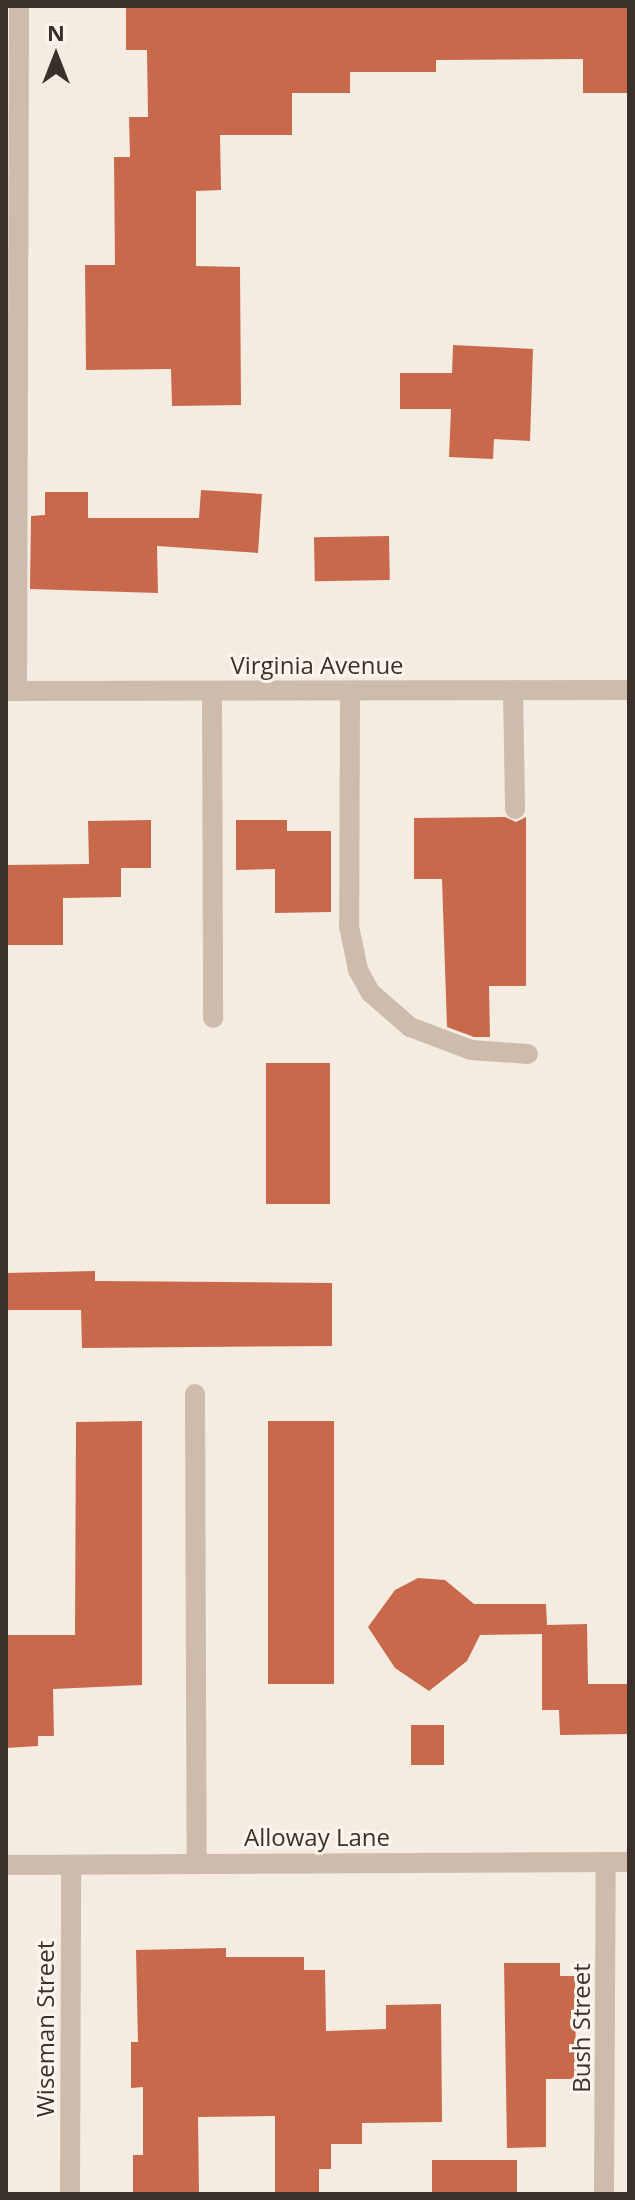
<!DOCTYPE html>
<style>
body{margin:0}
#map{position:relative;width:635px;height:2200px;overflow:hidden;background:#f4ebe1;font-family:"Open Sans",sans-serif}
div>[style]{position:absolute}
.building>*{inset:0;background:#c8694b;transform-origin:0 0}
.minor>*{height:20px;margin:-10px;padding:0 10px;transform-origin:10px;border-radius:10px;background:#cdbbac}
span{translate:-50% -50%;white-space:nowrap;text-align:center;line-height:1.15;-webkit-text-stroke:6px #fbf5ee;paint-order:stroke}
.street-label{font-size:24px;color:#3b302b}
.frame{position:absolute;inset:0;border:8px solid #3b302b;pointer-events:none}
.north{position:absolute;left:16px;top:16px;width:80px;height:80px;-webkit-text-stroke:6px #fbf5ee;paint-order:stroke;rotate:0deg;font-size:22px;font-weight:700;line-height:32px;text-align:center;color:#3b302b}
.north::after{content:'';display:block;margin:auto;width:28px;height:36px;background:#3b302b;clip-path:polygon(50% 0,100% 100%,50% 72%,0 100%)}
</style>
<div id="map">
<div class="building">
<i style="clip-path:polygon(126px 6px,629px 6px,629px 93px,583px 93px,583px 59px,436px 60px,436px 72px,350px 72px,350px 93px,292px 93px,292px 135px,220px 135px,221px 190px,196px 191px,196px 266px,240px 267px,241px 405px,172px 406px,171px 369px,86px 370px,85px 265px,115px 265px,114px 157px,130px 157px,129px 117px,148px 117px,147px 50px,126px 50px)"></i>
<i style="clip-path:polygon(453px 345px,533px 349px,530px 441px,494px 439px,493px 459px,449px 457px,451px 409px,400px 409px,400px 373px,452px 373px)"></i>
<i style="clip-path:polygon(201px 490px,262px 494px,258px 553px,157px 546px,158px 593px,30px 589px,31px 516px,45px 515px,45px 492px,88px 492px,88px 518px,199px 518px)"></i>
<i style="left:389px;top:536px;width:44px;height:75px;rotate:89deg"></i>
<i style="clip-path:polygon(505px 817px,516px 822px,526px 817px,526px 986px,489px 986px,490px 1037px,474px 1037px,447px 1027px,442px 879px,414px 879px,414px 818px)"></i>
<i style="clip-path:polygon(151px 820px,151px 868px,121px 868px,121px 897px,63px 898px,63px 945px,6px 945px,6px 865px,89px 864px,88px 821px)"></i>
<i style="clip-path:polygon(236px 820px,287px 820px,287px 831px,331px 831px,331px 912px,275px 913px,275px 869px,236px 870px)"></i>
<i style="left:330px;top:1063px;width:141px;height:64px;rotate:90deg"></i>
<i style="clip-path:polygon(95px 1271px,95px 1281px,332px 1283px,332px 1346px,82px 1348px,81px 1310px,6px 1310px,6px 1273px)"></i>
<i style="clip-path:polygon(142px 1421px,142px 1685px,53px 1689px,54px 1736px,38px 1736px,38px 1746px,6px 1748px,6px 1635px,75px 1635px,76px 1422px)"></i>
<i style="left:334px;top:1421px;width:263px;height:66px;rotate:90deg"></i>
<i style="clip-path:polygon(418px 1578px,445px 1580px,474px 1604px,546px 1604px,547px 1625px,587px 1624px,588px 1684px,629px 1684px,629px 1734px,560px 1735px,559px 1710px,542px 1710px,542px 1634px,480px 1635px,467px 1661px,429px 1691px,395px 1668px,368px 1627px,395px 1590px)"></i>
<i style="left:411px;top:1725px;width:33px;height:40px"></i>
<i style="clip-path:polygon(226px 1948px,226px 1957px,304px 1957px,304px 1970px,325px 1970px,326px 2031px,386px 2029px,386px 2005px,441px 2004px,442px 2122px,362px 2123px,362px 2144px,331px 2144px,331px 2169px,319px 2169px,319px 2194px,275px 2194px,275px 2116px,198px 2117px,199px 2194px,133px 2194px,133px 2155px,143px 2155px,143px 2087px,131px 2088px,131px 2042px,138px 2042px,136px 1950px)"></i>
<i style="clip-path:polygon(504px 1963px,560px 1963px,560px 1976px,575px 1976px,576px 2079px,546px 2079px,546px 2147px,507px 2148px)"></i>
<i style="left:517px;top:2160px;width:34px;height:85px;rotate:90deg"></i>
</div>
<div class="minor">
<i style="left:513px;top:690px;width:119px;rotate:89deg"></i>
<i style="left:6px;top:691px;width:623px;rotate:-0.09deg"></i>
<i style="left:17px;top:691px;width:685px;rotate:-89.83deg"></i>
<i style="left:212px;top:691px;width:327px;rotate:89.8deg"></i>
<i style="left:350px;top:691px;width:235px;rotate:90.2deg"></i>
<i style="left:349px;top:926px;width:45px;rotate:78.4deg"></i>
<i style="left:358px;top:970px;width:26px;rotate:61deg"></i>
<i style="left:371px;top:993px;width:52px;rotate:41.1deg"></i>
<i style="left:410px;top:1027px;width:65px;rotate:20.7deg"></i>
<i style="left:471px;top:1050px;width:57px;rotate:4deg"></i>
<i style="left:195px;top:1394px;width:470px;rotate:89.8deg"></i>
<i style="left:6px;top:1865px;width:623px;rotate:-0.28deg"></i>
<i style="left:70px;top:2194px;width:329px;rotate:-89.8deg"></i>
<i style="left:604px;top:2194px;width:332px;rotate:-89.7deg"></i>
</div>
<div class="street-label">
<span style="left:317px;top:665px">Virginia Avenue</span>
<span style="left:317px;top:1837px">Alloway Lane</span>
<span style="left:581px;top:2028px;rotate:-90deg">Bush Street</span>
<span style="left:45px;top:2029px;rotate:-90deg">Wiseman Street</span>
</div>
<div class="frame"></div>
<div class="north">N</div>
</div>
